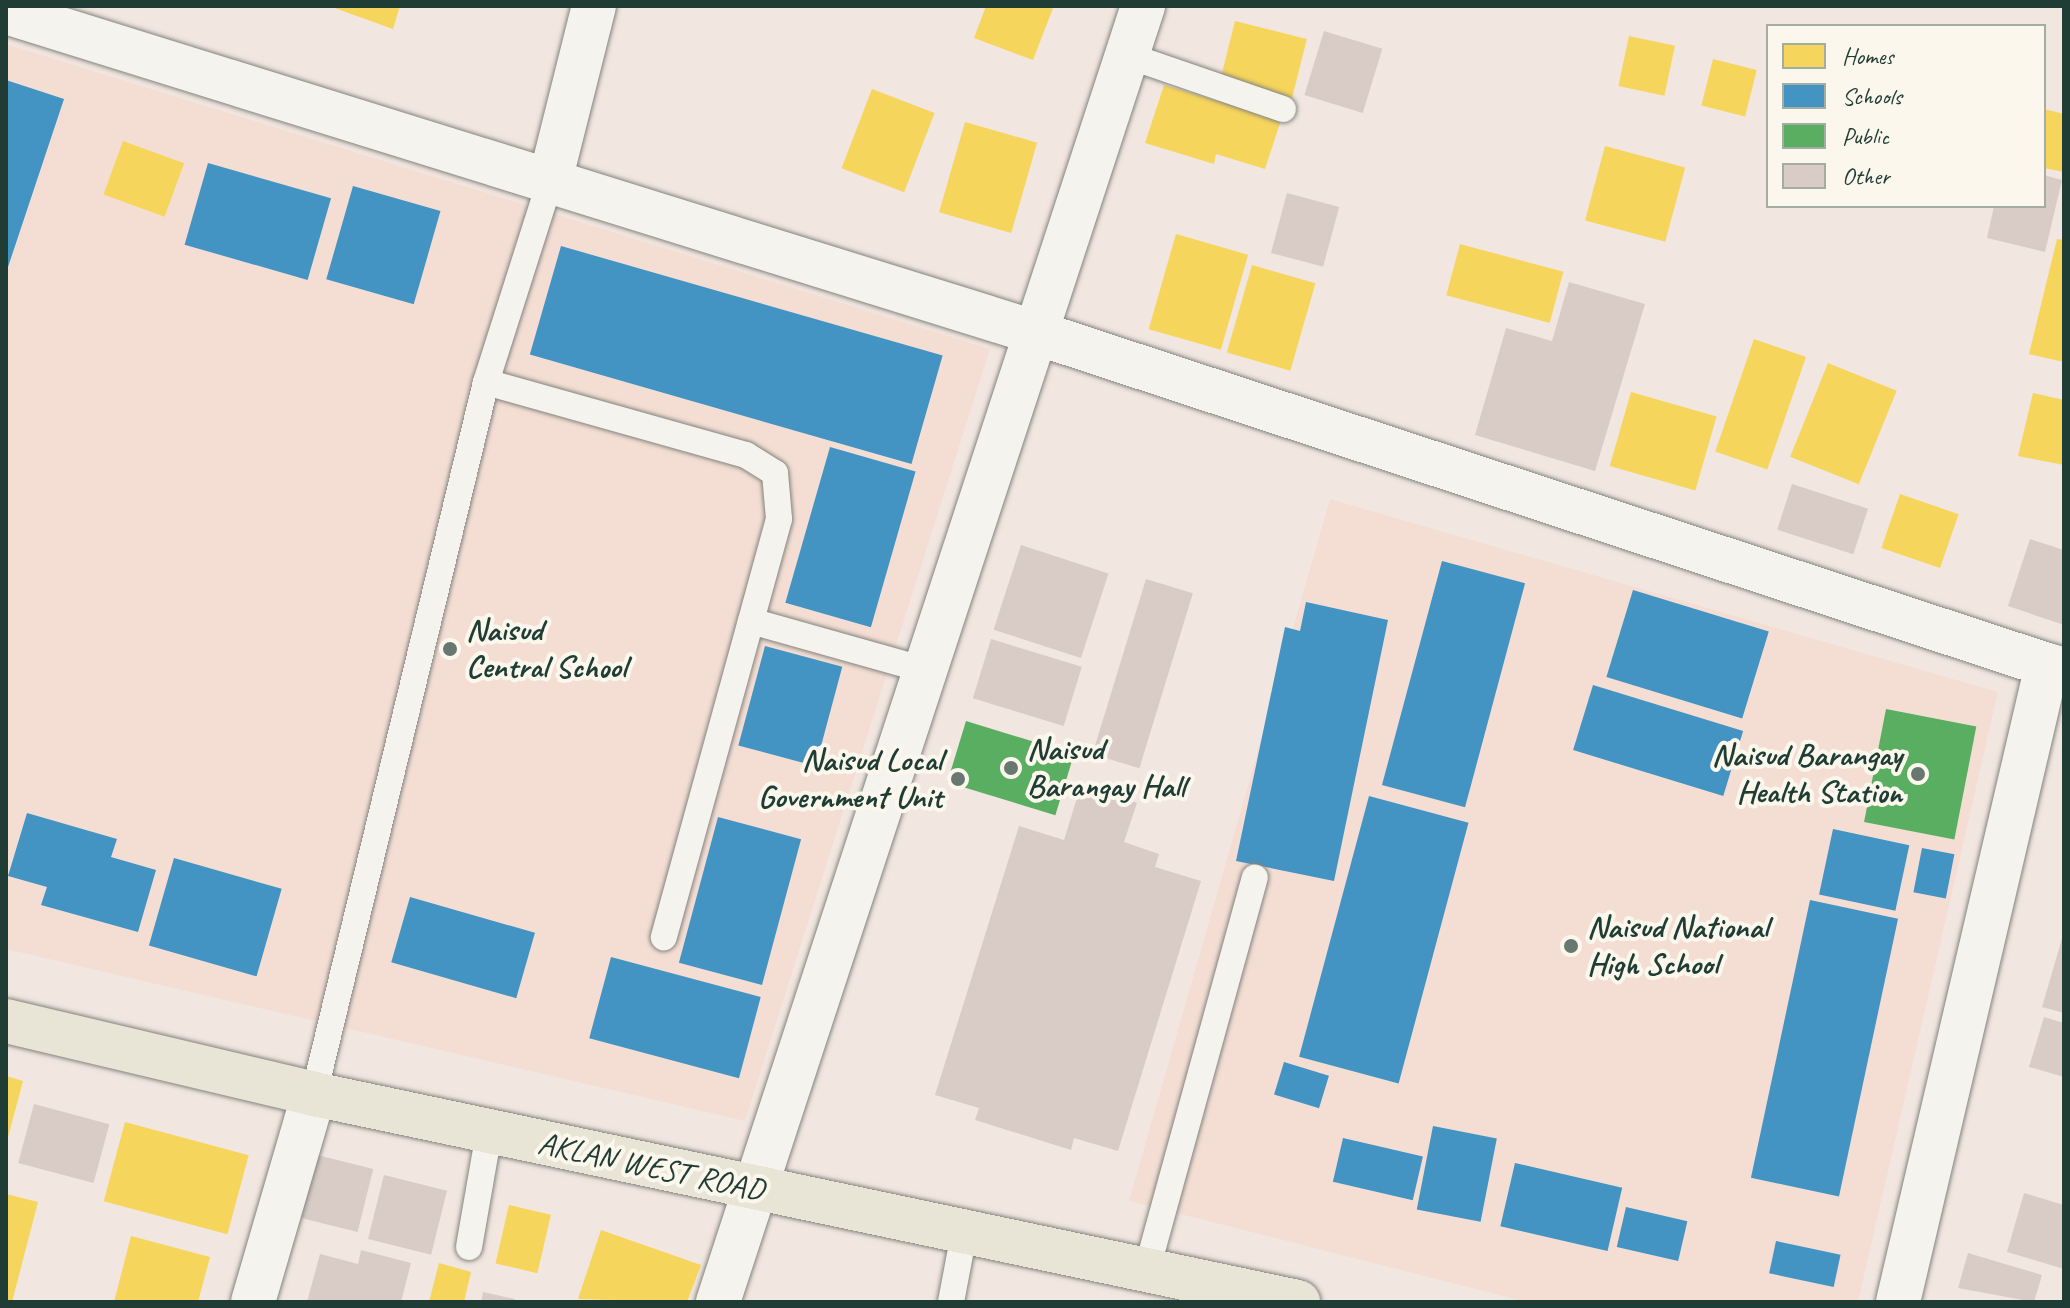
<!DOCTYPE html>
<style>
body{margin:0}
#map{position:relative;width:2070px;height:1308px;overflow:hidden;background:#f1e6e0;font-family:Caveat,sans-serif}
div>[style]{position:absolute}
.built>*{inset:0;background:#f4ded4}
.homes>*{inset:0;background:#f6d55c;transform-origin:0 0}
.schools>*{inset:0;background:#4393c3;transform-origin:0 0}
.public>*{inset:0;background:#5aae61;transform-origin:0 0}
.building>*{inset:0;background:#d9ccc7;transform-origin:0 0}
.roads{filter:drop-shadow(0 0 2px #83847f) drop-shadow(0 0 2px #83847f)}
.lane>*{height:26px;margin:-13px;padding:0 13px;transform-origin:13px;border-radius:13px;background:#f5f3ee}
.street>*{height:44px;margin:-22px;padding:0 22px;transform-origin:22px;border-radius:22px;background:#f5f3ee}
.secondary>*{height:44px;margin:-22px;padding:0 22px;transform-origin:22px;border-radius:22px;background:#f5f3ee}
.primary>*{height:44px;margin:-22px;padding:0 22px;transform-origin:22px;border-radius:22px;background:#e8e4d6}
.dots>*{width:22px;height:22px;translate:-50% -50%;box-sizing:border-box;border:4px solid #fbf7ec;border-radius:50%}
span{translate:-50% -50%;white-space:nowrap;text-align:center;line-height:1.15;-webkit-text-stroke:8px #fbf7ec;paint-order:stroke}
.poi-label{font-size:32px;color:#1f3d34;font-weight:700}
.left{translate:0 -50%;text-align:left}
.right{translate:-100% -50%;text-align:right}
.street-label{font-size:32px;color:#1f3d34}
.frame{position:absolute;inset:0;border:8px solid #1f3d34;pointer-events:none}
.legend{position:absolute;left:1766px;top:24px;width:280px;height:184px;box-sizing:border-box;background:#fbf7ec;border:2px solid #a3ada2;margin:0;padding:10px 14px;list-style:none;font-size:24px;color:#1f3d34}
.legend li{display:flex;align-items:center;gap:16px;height:40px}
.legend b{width:40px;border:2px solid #a3ada2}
</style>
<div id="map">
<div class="built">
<i style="clip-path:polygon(6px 44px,990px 349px,745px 1121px,6px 949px)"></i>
<i style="clip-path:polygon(1330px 499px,1998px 692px,1858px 1302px,1527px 1302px,1129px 1201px)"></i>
</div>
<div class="homes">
<i style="clip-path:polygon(329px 6px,400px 6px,393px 29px)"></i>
<i style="clip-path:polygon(986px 6px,1053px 8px,1033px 60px,974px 38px)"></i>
<i style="left:1235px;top:21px;width:74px;height:63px;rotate:14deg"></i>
<i style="left:1629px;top:36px;width:47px;height:51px;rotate:12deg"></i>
<i style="left:1713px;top:59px;width:45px;height:48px;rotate:14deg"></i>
<i style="clip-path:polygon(1164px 85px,1281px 120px,1265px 169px,1216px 154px,1214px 164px,1145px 143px)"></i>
<i style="left:872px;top:89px;width:67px;height:85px;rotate:21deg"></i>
<i style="clip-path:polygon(2044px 109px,2064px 114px,2064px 172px,2044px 168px)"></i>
<i style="left:965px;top:122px;width:75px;height:94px;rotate:16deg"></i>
<i style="left:123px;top:141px;width:65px;height:57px;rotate:20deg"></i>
<i style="left:1605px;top:146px;width:83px;height:77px;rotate:15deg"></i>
<i style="left:1176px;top:234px;width:75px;height:99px;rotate:16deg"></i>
<i style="clip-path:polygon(2057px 239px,2064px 240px,2064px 362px,2029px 354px)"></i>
<i style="left:1460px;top:244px;width:107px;height:53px;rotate:15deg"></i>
<i style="left:1252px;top:265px;width:66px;height:91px;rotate:16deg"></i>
<i style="left:1754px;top:339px;width:55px;height:119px;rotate:19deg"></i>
<i style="left:1828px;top:363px;width:74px;height:101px;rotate:22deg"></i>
<i style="left:1631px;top:392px;width:89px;height:77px;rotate:16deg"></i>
<i style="clip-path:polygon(2033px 393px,2064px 400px,2064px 465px,2018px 456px)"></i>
<i style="left:1900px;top:494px;width:62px;height:57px;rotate:19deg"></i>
<i style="clip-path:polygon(6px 1076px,23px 1081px,7px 1141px,6px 1141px)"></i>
<i style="left:125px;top:1122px;width:128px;height:82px;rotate:15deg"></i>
<i style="clip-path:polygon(6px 1194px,38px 1202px,12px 1302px,6px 1302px)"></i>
<i style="left:509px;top:1205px;width:43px;height:60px;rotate:13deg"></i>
<i style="clip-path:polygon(601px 1230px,701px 1265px,687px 1302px,578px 1299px)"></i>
<i style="clip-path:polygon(131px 1236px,210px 1257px,198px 1302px,114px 1302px)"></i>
<i style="clip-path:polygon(439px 1263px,471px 1272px,464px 1302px,429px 1302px)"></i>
</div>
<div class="schools">
<i style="clip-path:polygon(6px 80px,64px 99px,7px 270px,6px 270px)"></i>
<i style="left:208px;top:163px;width:128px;height:85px;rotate:16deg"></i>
<i style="left:353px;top:186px;width:91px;height:97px;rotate:16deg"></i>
<i style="left:561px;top:246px;width:397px;height:113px;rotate:16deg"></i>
<i style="left:830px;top:447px;width:89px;height:162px;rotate:16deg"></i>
<i style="left:1442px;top:561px;width:86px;height:232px;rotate:15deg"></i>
<i style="left:1633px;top:590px;width:142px;height:91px;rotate:17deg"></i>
<i style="clip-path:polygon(1306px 602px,1388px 620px,1334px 881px,1236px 861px,1285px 627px,1300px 631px)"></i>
<i style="left:765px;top:646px;width:80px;height:103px;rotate:15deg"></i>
<i style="left:1593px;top:685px;width:157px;height:68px;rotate:17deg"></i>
<i style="left:1369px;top:796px;width:103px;height:270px;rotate:15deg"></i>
<i style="clip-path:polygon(27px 813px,117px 839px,111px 857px,156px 870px,138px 932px,41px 905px,47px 887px,8px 876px)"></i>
<i style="left:718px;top:817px;width:86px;height:151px;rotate:15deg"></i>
<i style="left:1833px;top:829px;width:78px;height:67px;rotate:12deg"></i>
<i style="left:1922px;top:848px;width:33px;height:45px;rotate:11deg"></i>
<i style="left:174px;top:858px;width:112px;height:91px;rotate:16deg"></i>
<i style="left:410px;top:897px;width:130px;height:68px;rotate:16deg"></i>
<i style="left:1810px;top:900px;width:90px;height:284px;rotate:12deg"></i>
<i style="left:611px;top:957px;width:155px;height:84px;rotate:15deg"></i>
<i style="left:1284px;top:1062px;width:47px;height:34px;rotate:17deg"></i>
<i style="left:1433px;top:1126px;width:65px;height:85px;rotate:11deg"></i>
<i style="left:1343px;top:1138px;width:82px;height:45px;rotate:13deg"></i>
<i style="left:1515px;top:1163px;width:110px;height:65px;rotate:13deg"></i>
<i style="left:1626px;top:1207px;width:63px;height:41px;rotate:13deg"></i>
<i style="left:1776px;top:1241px;width:66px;height:33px;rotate:12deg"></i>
</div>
<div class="public">
<i style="left:1886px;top:709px;width:92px;height:115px;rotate:11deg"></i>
<i style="left:966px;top:721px;width:113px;height:64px;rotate:17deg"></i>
</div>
<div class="building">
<i style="left:1324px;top:31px;width:61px;height:67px;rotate:17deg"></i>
<i style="clip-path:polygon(2044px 175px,2062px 180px,2045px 252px,1987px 238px,1994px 206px,2044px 206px)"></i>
<i style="left:1287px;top:193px;width:54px;height:62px;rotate:15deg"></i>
<i style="clip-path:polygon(1569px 282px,1645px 304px,1595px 471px,1475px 435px,1506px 328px,1552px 341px)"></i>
<i style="left:1792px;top:484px;width:80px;height:48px;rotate:18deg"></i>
<i style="clip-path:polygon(2030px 539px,2064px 550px,2064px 625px,2008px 606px)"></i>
<i style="left:1021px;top:545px;width:92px;height:89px;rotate:18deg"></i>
<i style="left:1146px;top:579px;width:49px;height:183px;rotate:17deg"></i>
<i style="left:991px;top:639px;width:95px;height:62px;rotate:17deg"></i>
<i style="clip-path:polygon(1081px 785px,1137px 803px,1124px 842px,1159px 854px,1155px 867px,1201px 881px,1118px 1151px,1074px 1138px,1071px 1150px,975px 1120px,979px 1108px,935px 1095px,1019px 826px,1064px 840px)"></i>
<i style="clip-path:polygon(2063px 935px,2064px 935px,2064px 1013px,2042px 1007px)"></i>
<i style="clip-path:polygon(2044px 1017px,2064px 1023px,2064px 1077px,2029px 1067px)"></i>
<i style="left:34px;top:1104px;width:78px;height:61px;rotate:15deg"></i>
<i style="left:317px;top:1155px;width:58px;height:65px;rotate:14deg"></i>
<i style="left:384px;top:1175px;width:65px;height:66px;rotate:14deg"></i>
<i style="clip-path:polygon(2024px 1193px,2064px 1205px,2064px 1269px,2007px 1252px)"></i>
<i style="clip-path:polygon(361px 1250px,411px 1263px,401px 1302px,307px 1302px,320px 1254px,358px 1264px)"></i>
<i style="clip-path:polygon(1968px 1253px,2042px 1275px,2034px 1302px,1958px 1288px)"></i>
<i style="clip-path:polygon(483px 1292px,515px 1299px,514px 1302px,481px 1302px)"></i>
</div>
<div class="roads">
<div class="lane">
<i style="left:1126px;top:55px;width:166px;rotate:19deg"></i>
<i style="left:486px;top:382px;width:211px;rotate:-72.3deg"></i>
<i style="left:751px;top:621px;width:178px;rotate:15.7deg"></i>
<i style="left:314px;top:1094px;width:732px;rotate:-76.42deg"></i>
<i style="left:486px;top:382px;width:270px;rotate:15.7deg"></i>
<i style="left:746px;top:455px;width:34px;rotate:32deg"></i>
<i style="left:775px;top:473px;width:46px;rotate:85deg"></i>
<i style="left:779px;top:519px;width:434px;rotate:105.4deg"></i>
<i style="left:469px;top:1247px;width:117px;rotate:-80.1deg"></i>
<i style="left:1147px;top:1269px;width:406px;rotate:-74.6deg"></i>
<i style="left:951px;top:1302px;width:70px;rotate:-79.3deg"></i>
</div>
<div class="street">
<i style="left:550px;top:181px;width:180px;rotate:-75.9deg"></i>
<i style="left:253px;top:1302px;width:217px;rotate:-73.7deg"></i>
<i style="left:718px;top:1302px;width:1364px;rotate:-71.84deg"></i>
</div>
<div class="secondary">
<i style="left:6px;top:12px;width:1073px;rotate:17.29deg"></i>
<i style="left:1031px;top:331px;width:1069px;rotate:18.2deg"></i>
<i style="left:1898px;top:1302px;width:654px;rotate:-76.83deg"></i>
<i style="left:2047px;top:665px;width:18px;rotate:16deg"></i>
</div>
<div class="primary">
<i style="left:6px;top:1021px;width:317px;rotate:13.3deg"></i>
<i style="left:314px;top:1094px;width:1006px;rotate:11.94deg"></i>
</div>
</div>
<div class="dots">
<i style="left:450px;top:649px;background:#687870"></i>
<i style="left:1011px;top:768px;background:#687870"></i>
<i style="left:1918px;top:774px;background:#687870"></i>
<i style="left:958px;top:779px;background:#687870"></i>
<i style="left:1571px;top:946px;background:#687870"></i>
</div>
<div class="poi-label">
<span class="left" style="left:466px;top:649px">Naisud<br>Central School</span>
<span class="left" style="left:1027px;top:768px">Naisud<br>Barangay Hall</span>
<span class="right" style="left:1902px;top:774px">Naisud Barangay<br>Health Station</span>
<span class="right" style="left:942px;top:779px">Naisud Local<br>Government Unit</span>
<span class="left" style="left:1587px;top:946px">Naisud National<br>High School</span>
</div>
<div class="street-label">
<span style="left:651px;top:1167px;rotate:12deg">AKLAN WEST ROAD</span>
</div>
<div class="frame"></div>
<ul class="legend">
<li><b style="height:22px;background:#f6d55c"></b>Homes</li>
<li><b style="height:22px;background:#4393c3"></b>Schools</li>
<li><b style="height:22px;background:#5aae61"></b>Public</li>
<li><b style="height:22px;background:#d9ccc7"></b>Other</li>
</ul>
</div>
